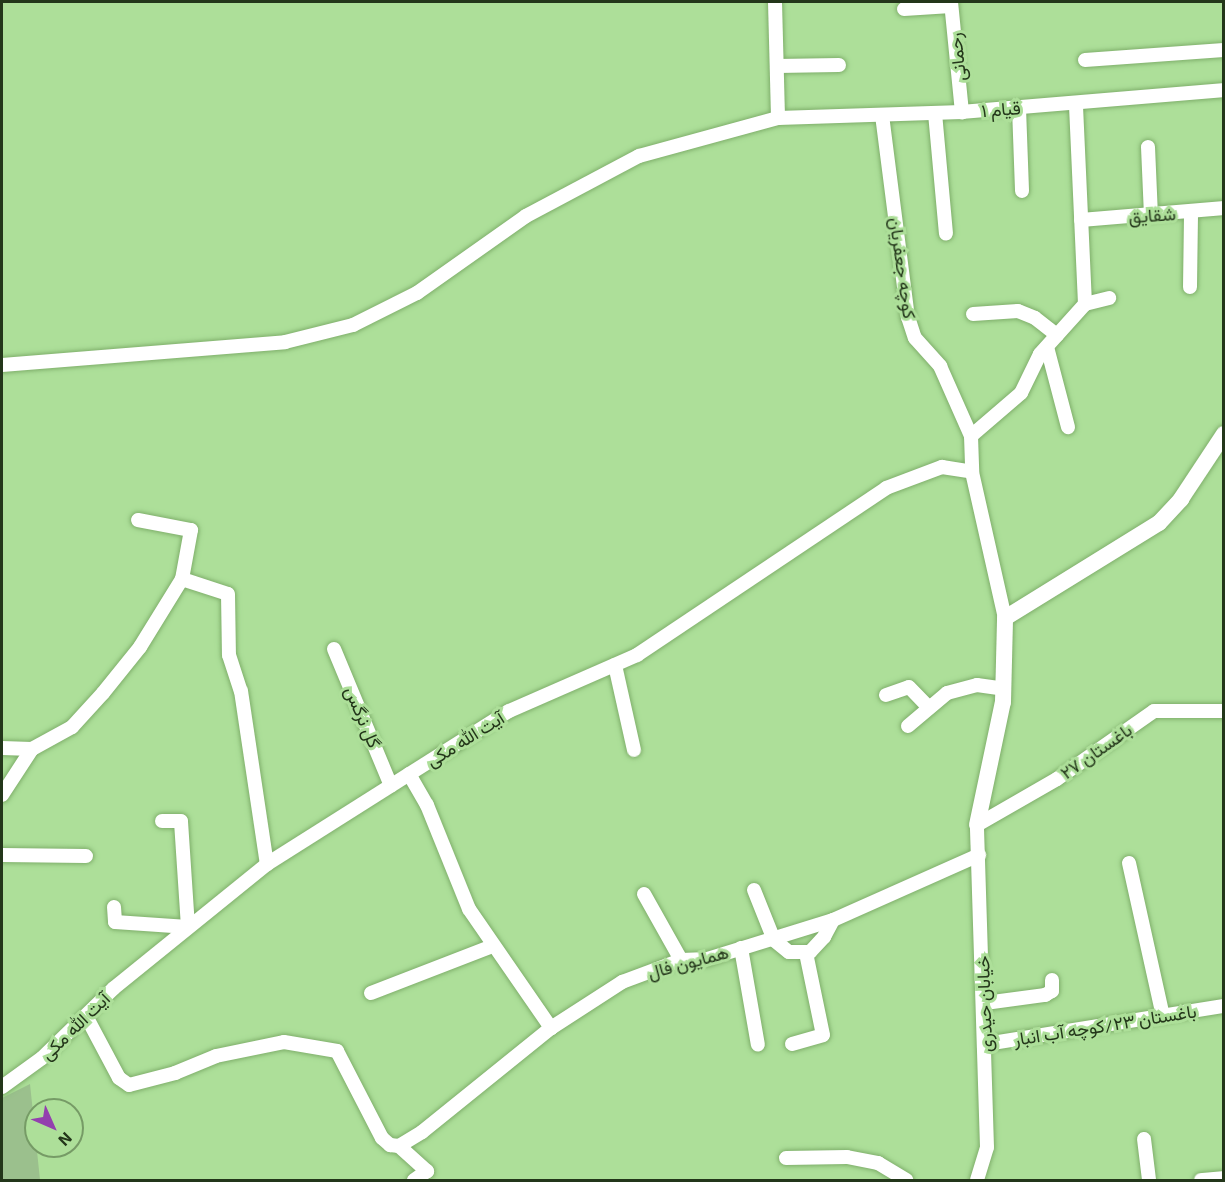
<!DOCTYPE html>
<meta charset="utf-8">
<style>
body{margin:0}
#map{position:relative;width:1225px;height:1182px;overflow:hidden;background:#addf99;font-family:"Exo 2",Vazirmatn,sans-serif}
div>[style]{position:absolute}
.green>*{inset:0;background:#9bc08d}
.roads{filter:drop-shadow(0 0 2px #7faf6b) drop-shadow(0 0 2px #7faf6b)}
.minor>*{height:14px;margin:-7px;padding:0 7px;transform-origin:7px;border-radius:7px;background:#fff}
.major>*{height:16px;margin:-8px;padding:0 8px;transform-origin:8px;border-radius:8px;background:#fff}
span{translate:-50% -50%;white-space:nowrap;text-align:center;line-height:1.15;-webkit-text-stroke:6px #addf99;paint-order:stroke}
.street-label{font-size:18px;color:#23361a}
.frame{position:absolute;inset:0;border:3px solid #23361a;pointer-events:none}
.north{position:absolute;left:24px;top:1098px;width:60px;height:60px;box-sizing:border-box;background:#addf99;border:2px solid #769b66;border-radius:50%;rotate:135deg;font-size:16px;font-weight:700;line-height:24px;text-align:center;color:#23361a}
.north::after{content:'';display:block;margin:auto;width:21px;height:27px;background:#9340ae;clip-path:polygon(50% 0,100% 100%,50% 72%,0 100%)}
</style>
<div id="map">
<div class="green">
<i style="clip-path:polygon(30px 1084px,40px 1180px,2px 1180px,2px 1098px)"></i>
</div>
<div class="roads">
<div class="minor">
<i style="left:775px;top:2px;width:116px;rotate:88.5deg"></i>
<i style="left:951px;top:2px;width:111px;rotate:84.3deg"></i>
<i style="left:904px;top:9px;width:47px;rotate:-3.7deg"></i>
<i style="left:1085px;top:60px;width:139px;rotate:-4.1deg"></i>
<i style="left:777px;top:66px;width:62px;rotate:-0.9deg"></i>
<i style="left:1019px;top:108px;width:83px;rotate:87.9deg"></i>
<i style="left:935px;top:113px;width:121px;rotate:84.8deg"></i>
<i style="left:882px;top:115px;width:204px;rotate:82.7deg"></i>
<i style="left:908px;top:317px;width:22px;rotate:72deg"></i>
<i style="left:915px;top:338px;width:38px;rotate:48deg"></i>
<i style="left:940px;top:366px;width:77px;rotate:66.1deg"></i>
<i style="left:971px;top:436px;width:36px;rotate:88deg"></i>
<i style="left:972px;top:472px;width:150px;rotate:77.3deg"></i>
<i style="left:1148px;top:147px;width:68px;rotate:87.5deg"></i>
<i style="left:1081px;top:220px;width:144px;rotate:-4.8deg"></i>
<i style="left:1190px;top:287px;width:75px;rotate:-89.2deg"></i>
<i style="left:1085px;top:304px;width:25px;rotate:-14deg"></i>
<i style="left:973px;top:314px;width:45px;rotate:-3.8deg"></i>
<i style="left:1018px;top:311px;width:18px;rotate:22deg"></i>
<i style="left:1035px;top:318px;width:28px;rotate:38deg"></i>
<i style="left:1047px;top:347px;width:83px;rotate:75.3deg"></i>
<i style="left:2px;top:365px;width:284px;rotate:-4.6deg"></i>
<i style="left:285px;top:342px;width:70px;rotate:-14deg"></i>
<i style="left:353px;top:325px;width:72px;rotate:-26.6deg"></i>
<i style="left:417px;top:293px;width:133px;rotate:-35.2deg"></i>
<i style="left:526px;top:216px;width:128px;rotate:-28deg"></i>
<i style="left:639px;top:156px;width:144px;rotate:-15.3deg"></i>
<i style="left:778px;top:118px;width:184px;rotate:-1.9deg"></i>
<i style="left:962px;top:112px;width:263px;rotate:-4.8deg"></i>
<i style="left:971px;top:436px;width:66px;rotate:-40.7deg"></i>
<i style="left:1021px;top:393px;width:43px;rotate:-64deg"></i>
<i style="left:1040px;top:354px;width:67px;rotate:-48deg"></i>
<i style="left:1085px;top:304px;width:201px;rotate:-92.6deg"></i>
<i style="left:138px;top:520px;width:54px;rotate:10.7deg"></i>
<i style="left:191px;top:530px;width:50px;rotate:100.4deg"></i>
<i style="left:334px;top:649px;width:148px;rotate:67.4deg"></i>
<i style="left:615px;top:665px;width:87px;rotate:77.4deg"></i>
<i style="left:886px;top:695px;width:24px;rotate:-19deg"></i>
<i style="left:909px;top:687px;width:28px;rotate:46deg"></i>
<i style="left:908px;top:726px;width:51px;rotate:-40.2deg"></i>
<i style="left:947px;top:693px;width:31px;rotate:-15deg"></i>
<i style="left:977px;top:685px;width:27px;rotate:8deg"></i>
<i style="left:2px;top:748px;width:30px;rotate:2deg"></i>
<i style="left:409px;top:774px;width:36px;rotate:60deg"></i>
<i style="left:427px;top:805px;width:112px;rotate:68deg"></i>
<i style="left:469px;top:909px;width:145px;rotate:55.4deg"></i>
<i style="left:2px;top:795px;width:55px;rotate:-56.9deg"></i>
<i style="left:32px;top:749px;width:46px;rotate:-28.8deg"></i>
<i style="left:72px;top:727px;width:46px;rotate:-47.6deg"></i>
<i style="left:103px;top:693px;width:59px;rotate:-51.2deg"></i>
<i style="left:140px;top:647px;width:80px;rotate:-58.3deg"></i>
<i style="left:182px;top:579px;width:48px;rotate:18.1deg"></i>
<i style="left:228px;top:594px;width:61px;rotate:89.1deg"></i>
<i style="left:229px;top:655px;width:38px;rotate:72deg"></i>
<i style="left:241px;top:691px;width:175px;rotate:81.5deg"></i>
<i style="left:2px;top:855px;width:84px;rotate:0.7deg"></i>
<i style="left:1129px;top:863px;width:157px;rotate:77.5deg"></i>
<i style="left:754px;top:890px;width:54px;rotate:68.2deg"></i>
<i style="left:774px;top:940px;width:19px;rotate:39deg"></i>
<i style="left:789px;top:952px;width:21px"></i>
<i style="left:810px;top:952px;width:21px;rotate:-47deg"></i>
<i style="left:824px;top:937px;width:19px;rotate:-62deg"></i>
<i style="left:644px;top:894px;width:76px;rotate:60.7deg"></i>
<i style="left:114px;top:907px;width:15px;rotate:86deg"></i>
<i style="left:115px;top:922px;width:73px;rotate:3.9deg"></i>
<i style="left:188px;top:927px;width:106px;rotate:-93.8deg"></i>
<i style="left:181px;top:821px;width:19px;rotate:180deg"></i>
<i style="left:741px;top:948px;width:98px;rotate:80.1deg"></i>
<i style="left:371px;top:993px;width:131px;rotate:-21.1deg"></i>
<i style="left:985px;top:1003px;width:61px;rotate:-7.6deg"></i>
<i style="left:1045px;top:995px;width:8px;rotate:-30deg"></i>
<i style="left:1052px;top:991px;width:11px;rotate:-90deg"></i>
<i style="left:86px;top:1016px;width:70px;rotate:62deg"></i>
<i style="left:119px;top:1078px;width:12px;rotate:35deg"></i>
<i style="left:129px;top:1085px;width:48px;rotate:-14.6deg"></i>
<i style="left:175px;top:1073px;width:44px;rotate:-22.5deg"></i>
<i style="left:216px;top:1056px;width:69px;rotate:-11.6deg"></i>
<i style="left:284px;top:1042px;width:54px;rotate:9.6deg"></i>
<i style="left:337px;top:1051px;width:98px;rotate:62.7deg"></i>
<i style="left:382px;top:1138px;width:11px;rotate:41deg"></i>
<i style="left:390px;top:1145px;width:9px;rotate:6deg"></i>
<i style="left:399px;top:1146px;width:38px;rotate:42deg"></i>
<i style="left:427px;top:1171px;width:16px;rotate:145deg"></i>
<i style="left:792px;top:1044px;width:32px;rotate:-16deg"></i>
<i style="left:823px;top:1035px;width:84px;rotate:-101.7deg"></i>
<i style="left:986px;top:1044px;width:241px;rotate:-9.1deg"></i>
<i style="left:2px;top:1087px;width:49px;rotate:-35.9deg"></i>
<i style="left:42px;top:1058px;width:100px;rotate:-44.2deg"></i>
<i style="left:114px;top:988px;width:197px;rotate:-39deg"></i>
<i style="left:267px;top:864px;width:286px;rotate:-32.3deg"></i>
<i style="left:509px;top:711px;width:140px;rotate:-23.6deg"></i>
<i style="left:637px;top:655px;width:300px;rotate:-33.8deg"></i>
<i style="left:886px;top:488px;width:60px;rotate:-20.6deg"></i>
<i style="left:942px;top:467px;width:30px;rotate:9deg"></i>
<i style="left:1144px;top:1139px;width:41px;rotate:83deg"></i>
<i style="left:399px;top:1146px;width:27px;rotate:-31deg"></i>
<i style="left:422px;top:1132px;width:166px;rotate:-38.9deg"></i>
<i style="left:551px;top:1028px;width:85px;rotate:-32.9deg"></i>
<i style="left:622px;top:982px;width:63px;rotate:-20.4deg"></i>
<i style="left:681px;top:960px;width:26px;rotate:-2deg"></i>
<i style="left:707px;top:959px;width:132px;rotate:-17.2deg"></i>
<i style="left:833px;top:920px;width:160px;rotate:-24deg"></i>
<i style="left:786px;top:1158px;width:61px;rotate:-0.9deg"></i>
<i style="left:847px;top:1157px;width:32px;rotate:11deg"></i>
<i style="left:878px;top:1163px;width:33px;rotate:31deg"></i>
<i style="left:977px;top:1180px;width:34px;rotate:-73deg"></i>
<i style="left:987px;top:1147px;width:322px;rotate:-91.8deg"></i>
<i style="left:977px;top:825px;width:92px;rotate:-29.9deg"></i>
<i style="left:1057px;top:779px;width:118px;rotate:-35deg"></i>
<i style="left:1154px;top:711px;width:70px"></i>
<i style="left:1201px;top:1180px;width:23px;rotate:-5deg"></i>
</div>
<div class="major">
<i style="left:977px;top:825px;width:126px;rotate:-78.1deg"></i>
<i style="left:1003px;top:702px;width:84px;rotate:-88.6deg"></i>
<i style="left:1005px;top:618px;width:181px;rotate:-31.7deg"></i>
<i style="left:1159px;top:523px;width:33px;rotate:-47deg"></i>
<i style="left:1181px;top:499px;width:78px;rotate:-56.5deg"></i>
</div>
</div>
<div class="street-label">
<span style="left:957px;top:57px;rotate:-96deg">رحمانی</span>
<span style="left:1001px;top:109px;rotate:-5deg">قیام ۱</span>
<span style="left:1152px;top:215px;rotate:-4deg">شقایق</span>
<span style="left:903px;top:268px;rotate:82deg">کوچه جعفریان</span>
<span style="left:363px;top:717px;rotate:67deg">گل نرگس</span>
<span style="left:465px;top:739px;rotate:-32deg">آیت الله مکی</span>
<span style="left:1096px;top:751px;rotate:-35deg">باغستان ۲۷</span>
<span style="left:688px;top:962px;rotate:-15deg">همایون فال</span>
<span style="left:984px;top:1004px;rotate:-92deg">خیابان حیدری</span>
<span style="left:1105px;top:1025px;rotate:-9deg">باغستان ۲۳/کوچه آب انبار</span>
<span style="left:75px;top:1026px;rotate:-44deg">آیت الله مکی</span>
</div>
<div class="frame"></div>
<div class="north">N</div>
</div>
